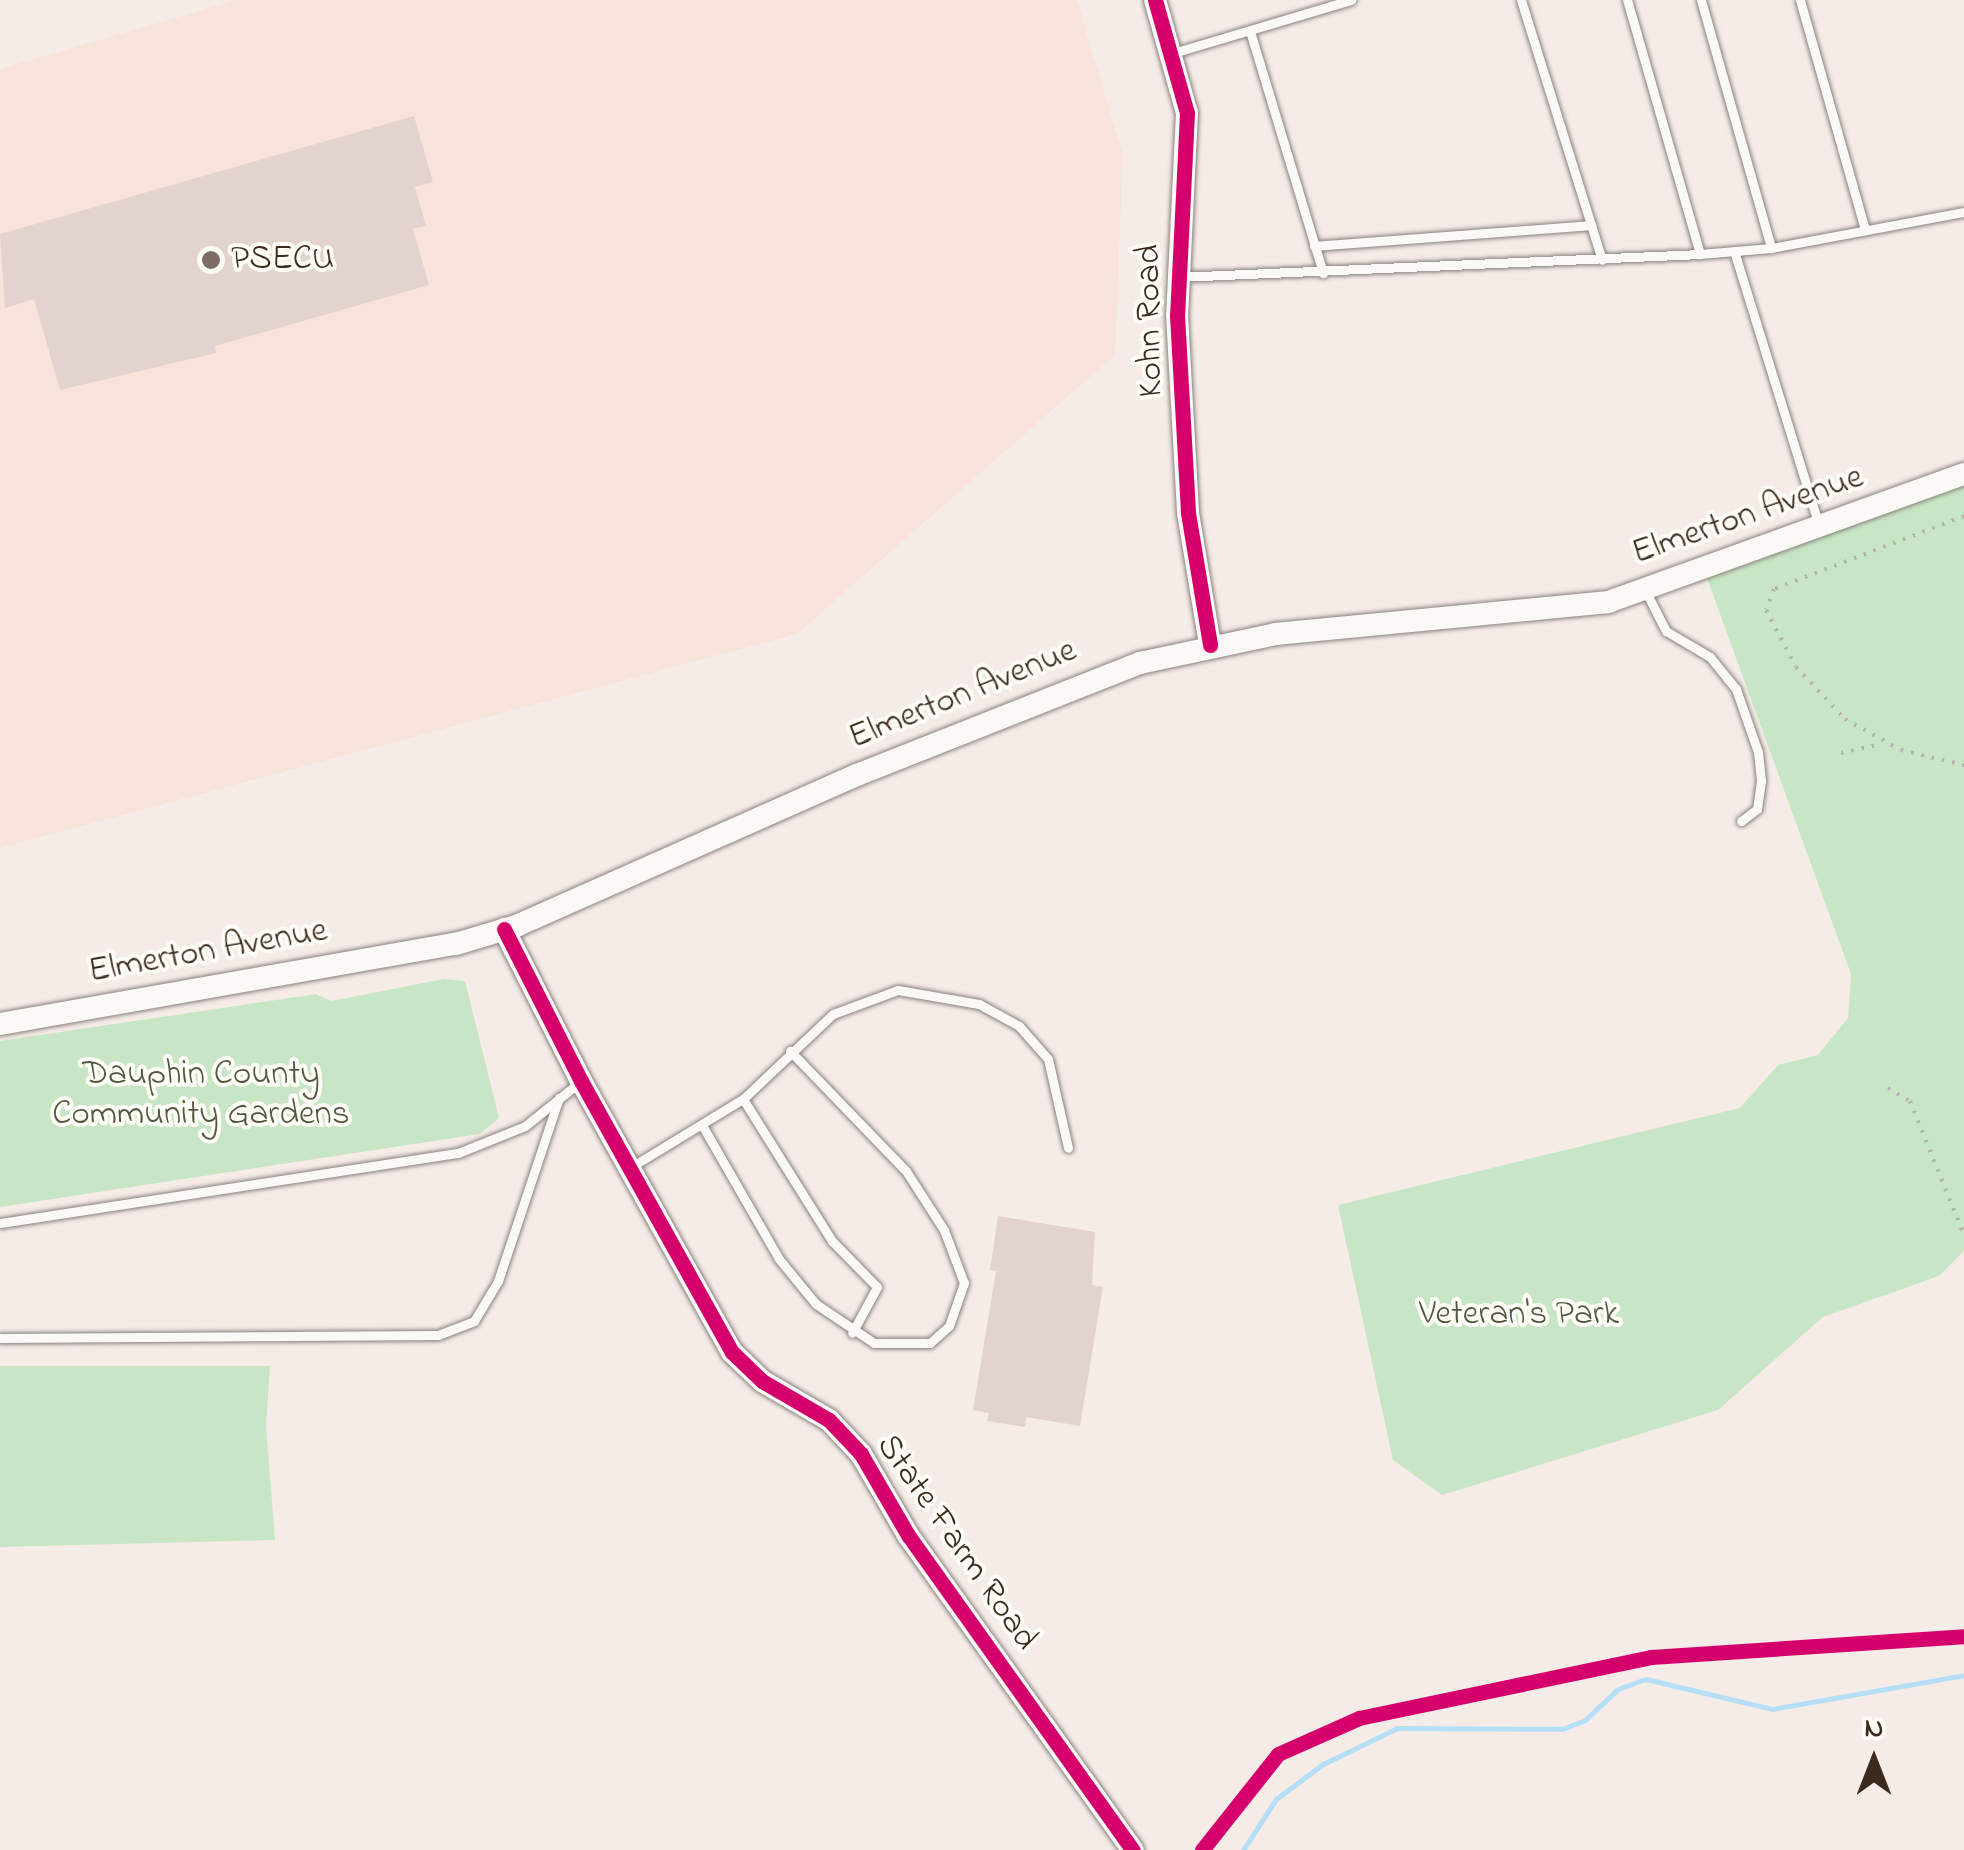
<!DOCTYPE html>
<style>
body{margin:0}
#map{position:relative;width:1964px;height:1850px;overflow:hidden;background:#f5ece8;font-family:"Indie Flower",sans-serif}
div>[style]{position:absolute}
.built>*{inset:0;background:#f8e3dc}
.green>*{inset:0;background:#c8e6c5}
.stream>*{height:5px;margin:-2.5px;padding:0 2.5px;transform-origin:2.5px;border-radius:2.5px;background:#b5dff6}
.building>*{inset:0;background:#e2d3cf}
.path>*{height:4px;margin-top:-2px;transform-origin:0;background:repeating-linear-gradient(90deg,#b5b2af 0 2.5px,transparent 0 10.5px)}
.roads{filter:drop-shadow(0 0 2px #8a827e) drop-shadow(0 0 2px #8a827e)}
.lane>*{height:9px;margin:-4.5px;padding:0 4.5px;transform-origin:4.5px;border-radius:4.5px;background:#faf9f6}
.secondary>*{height:22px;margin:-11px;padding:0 11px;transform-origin:11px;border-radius:11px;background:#faf9f6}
.cycleway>*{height:15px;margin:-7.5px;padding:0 7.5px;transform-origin:7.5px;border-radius:7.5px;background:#d6006c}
.dots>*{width:28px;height:28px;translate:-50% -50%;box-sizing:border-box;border:5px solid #fdfcf7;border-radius:50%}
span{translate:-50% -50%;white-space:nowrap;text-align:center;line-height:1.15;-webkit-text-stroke:8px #fdfcf7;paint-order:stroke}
.poi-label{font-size:35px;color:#3b2a1e}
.left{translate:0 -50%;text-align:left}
.street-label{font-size:35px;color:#3b2a1e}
.park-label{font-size:35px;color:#555841}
.north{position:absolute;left:1824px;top:1710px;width:100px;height:100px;-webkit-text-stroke:8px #fdfcf7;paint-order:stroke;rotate:0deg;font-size:28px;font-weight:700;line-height:40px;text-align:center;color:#3b2a1e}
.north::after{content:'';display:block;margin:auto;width:35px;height:45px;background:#3b2a1e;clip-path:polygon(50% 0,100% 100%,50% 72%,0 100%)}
</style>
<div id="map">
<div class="built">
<i style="clip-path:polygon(236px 0,1077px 0,1123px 155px,1115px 355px,797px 634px,0 848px,0 69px)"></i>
</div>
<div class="green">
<i style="clip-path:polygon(1964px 483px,1964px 1251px,1939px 1276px,1823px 1317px,1718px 1410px,1442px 1495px,1393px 1460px,1338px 1205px,1740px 1108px,1778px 1065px,1818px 1055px,1848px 1018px,1851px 974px,1707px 578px)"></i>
<i style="clip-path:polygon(444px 979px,465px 981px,499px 1118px,480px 1134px,0 1207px,0 1041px,316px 994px,331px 1001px)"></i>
<i style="clip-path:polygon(0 1366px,270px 1366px,266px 1426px,275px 1540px,0 1547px)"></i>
</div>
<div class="stream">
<i style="left:1243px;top:1850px;width:61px;rotate:-57.1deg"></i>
<i style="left:1276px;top:1799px;width:59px;rotate:-36.7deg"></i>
<i style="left:1323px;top:1764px;width:82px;rotate:-25.9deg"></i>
<i style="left:1397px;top:1728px;width:165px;rotate:0.3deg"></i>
<i style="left:1562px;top:1729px;width:25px;rotate:-21deg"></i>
<i style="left:1585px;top:1720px;width:45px;rotate:-43.2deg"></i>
<i style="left:1618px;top:1689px;width:30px;rotate:-20deg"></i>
<i style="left:1646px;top:1679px;width:130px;rotate:13.4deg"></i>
<i style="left:1772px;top:1709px;width:195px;rotate:-10deg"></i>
</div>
<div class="building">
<i style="clip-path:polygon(414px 116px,433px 182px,415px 187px,426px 226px,413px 229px,429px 285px,215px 346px,216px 353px,60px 390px,34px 299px,5px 308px,0 234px)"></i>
<i style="clip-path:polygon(998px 1216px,1095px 1232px,1092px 1285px,1103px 1287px,1080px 1426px,1026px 1417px,1025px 1427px,987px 1421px,989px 1413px,973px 1410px,996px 1271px,990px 1270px)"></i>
</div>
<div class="path">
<i style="left:1964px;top:516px;width:204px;rotate:159deg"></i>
<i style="left:1774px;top:589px;width:22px;rotate:111deg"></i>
<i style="left:1766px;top:610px;width:64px;rotate:62.2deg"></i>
<i style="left:1796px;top:667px;width:71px;rotate:46.7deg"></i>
<i style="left:1845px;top:719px;width:64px;rotate:29deg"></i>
<i style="left:1901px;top:750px;width:65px;rotate:13.4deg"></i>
<i style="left:1841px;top:753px;width:41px;rotate:-12.7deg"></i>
<i style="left:1888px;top:1088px;width:26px;rotate:31deg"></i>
<i style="left:1910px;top:1101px;width:144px;rotate:68.1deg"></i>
</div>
<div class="roads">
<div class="lane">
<i style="left:1521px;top:0;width:272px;rotate:72.7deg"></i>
<i style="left:1701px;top:0;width:258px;rotate:74.2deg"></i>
<i style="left:1771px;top:248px;width:196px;rotate:-10.6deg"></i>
<i style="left:1800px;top:0;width:239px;rotate:74.2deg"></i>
<i style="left:1250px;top:31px;width:253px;rotate:73.2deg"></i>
<i style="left:1173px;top:53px;width:186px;rotate:-16.6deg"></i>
<i style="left:1314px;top:246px;width:278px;rotate:-4.3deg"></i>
<i style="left:1734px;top:251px;width:287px;rotate:72.8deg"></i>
<i style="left:1700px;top:254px;width:71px;rotate:-4.8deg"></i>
<i style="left:1178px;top:277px;width:523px;rotate:-2.52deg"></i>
<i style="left:1700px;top:254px;width:264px;rotate:-106deg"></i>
<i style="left:1646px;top:592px;width:44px;rotate:62.9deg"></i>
<i style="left:1666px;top:631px;width:51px;rotate:30.6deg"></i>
<i style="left:1710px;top:657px;width:41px;rotate:50.9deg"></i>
<i style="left:1736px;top:689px;width:67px;rotate:70.8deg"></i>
<i style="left:1758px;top:752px;width:29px;rotate:84deg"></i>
<i style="left:1761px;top:781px;width:28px;rotate:98deg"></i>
<i style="left:1757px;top:809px;width:20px;rotate:143deg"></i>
<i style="left:743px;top:1099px;width:168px;rotate:57.9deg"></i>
<i style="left:832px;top:1241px;width:64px;rotate:45.6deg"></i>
<i style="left:877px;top:1287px;width:52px;rotate:118.5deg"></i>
<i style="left:702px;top:1125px;width:155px;rotate:60.1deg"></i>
<i style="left:779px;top:1259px;width:58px;rotate:50.6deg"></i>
<i style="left:816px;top:1304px;width:70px;rotate:33.9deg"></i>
<i style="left:874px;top:1343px;width:56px"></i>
<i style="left:930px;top:1343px;width:25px;rotate:-42deg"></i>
<i style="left:949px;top:1326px;width:46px;rotate:-70.8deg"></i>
<i style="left:964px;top:1283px;width:57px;rotate:-110.7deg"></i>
<i style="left:944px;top:1230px;width:70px;rotate:-122.8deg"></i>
<i style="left:906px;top:1171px;width:167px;rotate:-134deg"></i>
<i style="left:631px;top:1167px;width:131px;rotate:-31.3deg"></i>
<i style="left:743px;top:1099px;width:124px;rotate:-43.4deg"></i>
<i style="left:833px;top:1014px;width:69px;rotate:-20.3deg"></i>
<i style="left:898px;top:990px;width:82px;rotate:9.8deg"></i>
<i style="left:979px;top:1004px;width:46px;rotate:28.8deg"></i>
<i style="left:1019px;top:1026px;width:44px;rotate:48.7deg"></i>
<i style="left:1048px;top:1059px;width:91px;rotate:77.3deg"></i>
<i style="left:0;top:1223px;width:463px;rotate:-8.7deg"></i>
<i style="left:458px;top:1153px;width:72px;rotate:-21.9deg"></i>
<i style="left:525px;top:1126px;width:72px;rotate:-38.8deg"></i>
<i style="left:0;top:1338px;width:438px;rotate:-0.4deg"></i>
<i style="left:438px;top:1335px;width:39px;rotate:-21deg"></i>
<i style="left:474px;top:1321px;width:47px;rotate:-59deg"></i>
<i style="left:498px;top:1281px;width:193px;rotate:-71.6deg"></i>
</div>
<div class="secondary">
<i style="left:1155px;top:0;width:117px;rotate:74.2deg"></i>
<i style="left:1187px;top:113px;width:202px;rotate:92.8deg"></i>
<i style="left:1177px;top:315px;width:198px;rotate:86.8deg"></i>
<i style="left:1188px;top:513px;width:134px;rotate:80.5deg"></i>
<i style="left:504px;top:929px;width:170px;rotate:63.1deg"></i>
<i style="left:581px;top:1081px;width:310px;rotate:60.9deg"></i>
<i style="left:732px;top:1352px;width:42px;rotate:44deg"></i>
<i style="left:762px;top:1381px;width:78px;rotate:30.2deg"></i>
<i style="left:829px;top:1420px;width:47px;rotate:46.7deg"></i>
<i style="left:861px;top:1454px;width:94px;rotate:59.9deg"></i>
<i style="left:908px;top:1535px;width:387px;rotate:54.5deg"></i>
<i style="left:0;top:1024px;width:463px;rotate:-10deg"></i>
<i style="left:456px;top:944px;width:63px;rotate:-16.7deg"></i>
<i style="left:516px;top:926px;width:373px;rotate:-23.9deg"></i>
<i style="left:857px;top:775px;width:304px;rotate:-21.6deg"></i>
<i style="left:1140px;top:663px;width:139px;rotate:-12deg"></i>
<i style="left:1276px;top:634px;width:334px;rotate:-5.5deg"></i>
<i style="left:1608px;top:602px;width:378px;rotate:-19.8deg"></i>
</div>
</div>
<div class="cycleway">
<i style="left:1155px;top:0;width:117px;rotate:74.2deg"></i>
<i style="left:1187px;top:113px;width:202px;rotate:92.8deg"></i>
<i style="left:1177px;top:315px;width:198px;rotate:86.8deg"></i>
<i style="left:1188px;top:513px;width:134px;rotate:80.5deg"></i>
<i style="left:504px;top:929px;width:170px;rotate:63.1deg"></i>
<i style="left:581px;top:1081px;width:310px;rotate:60.9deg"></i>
<i style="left:732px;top:1352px;width:42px;rotate:44deg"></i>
<i style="left:762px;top:1381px;width:78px;rotate:30.2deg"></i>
<i style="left:829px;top:1420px;width:47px;rotate:46.7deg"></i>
<i style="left:861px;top:1454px;width:94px;rotate:59.9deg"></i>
<i style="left:908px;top:1535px;width:387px;rotate:54.5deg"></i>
<i style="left:1202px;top:1850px;width:122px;rotate:-51.6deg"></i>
<i style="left:1278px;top:1754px;width:89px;rotate:-24deg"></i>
<i style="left:1359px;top:1718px;width:298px;rotate:-11.8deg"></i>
<i style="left:1651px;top:1657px;width:314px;rotate:-3.8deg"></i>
</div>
<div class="dots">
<i style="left:211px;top:260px;background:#7c6e65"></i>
</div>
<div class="poi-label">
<span class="left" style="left:231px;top:260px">PSECU</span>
</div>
<div class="street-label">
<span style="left:1151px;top:321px;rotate:-91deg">Kohn Road</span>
<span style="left:1748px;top:516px;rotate:-19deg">Elmerton Avenue</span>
<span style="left:963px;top:695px;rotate:-22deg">Elmerton Avenue</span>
<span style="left:208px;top:952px;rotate:-10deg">Elmerton Avenue</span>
<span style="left:956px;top:1543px;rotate:55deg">State Farm Road</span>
</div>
<div class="park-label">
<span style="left:201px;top:1095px">Dauphin County<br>Community Gardens</span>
<span style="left:1519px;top:1315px">Veteran's Park</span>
</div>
<div class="north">N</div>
</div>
